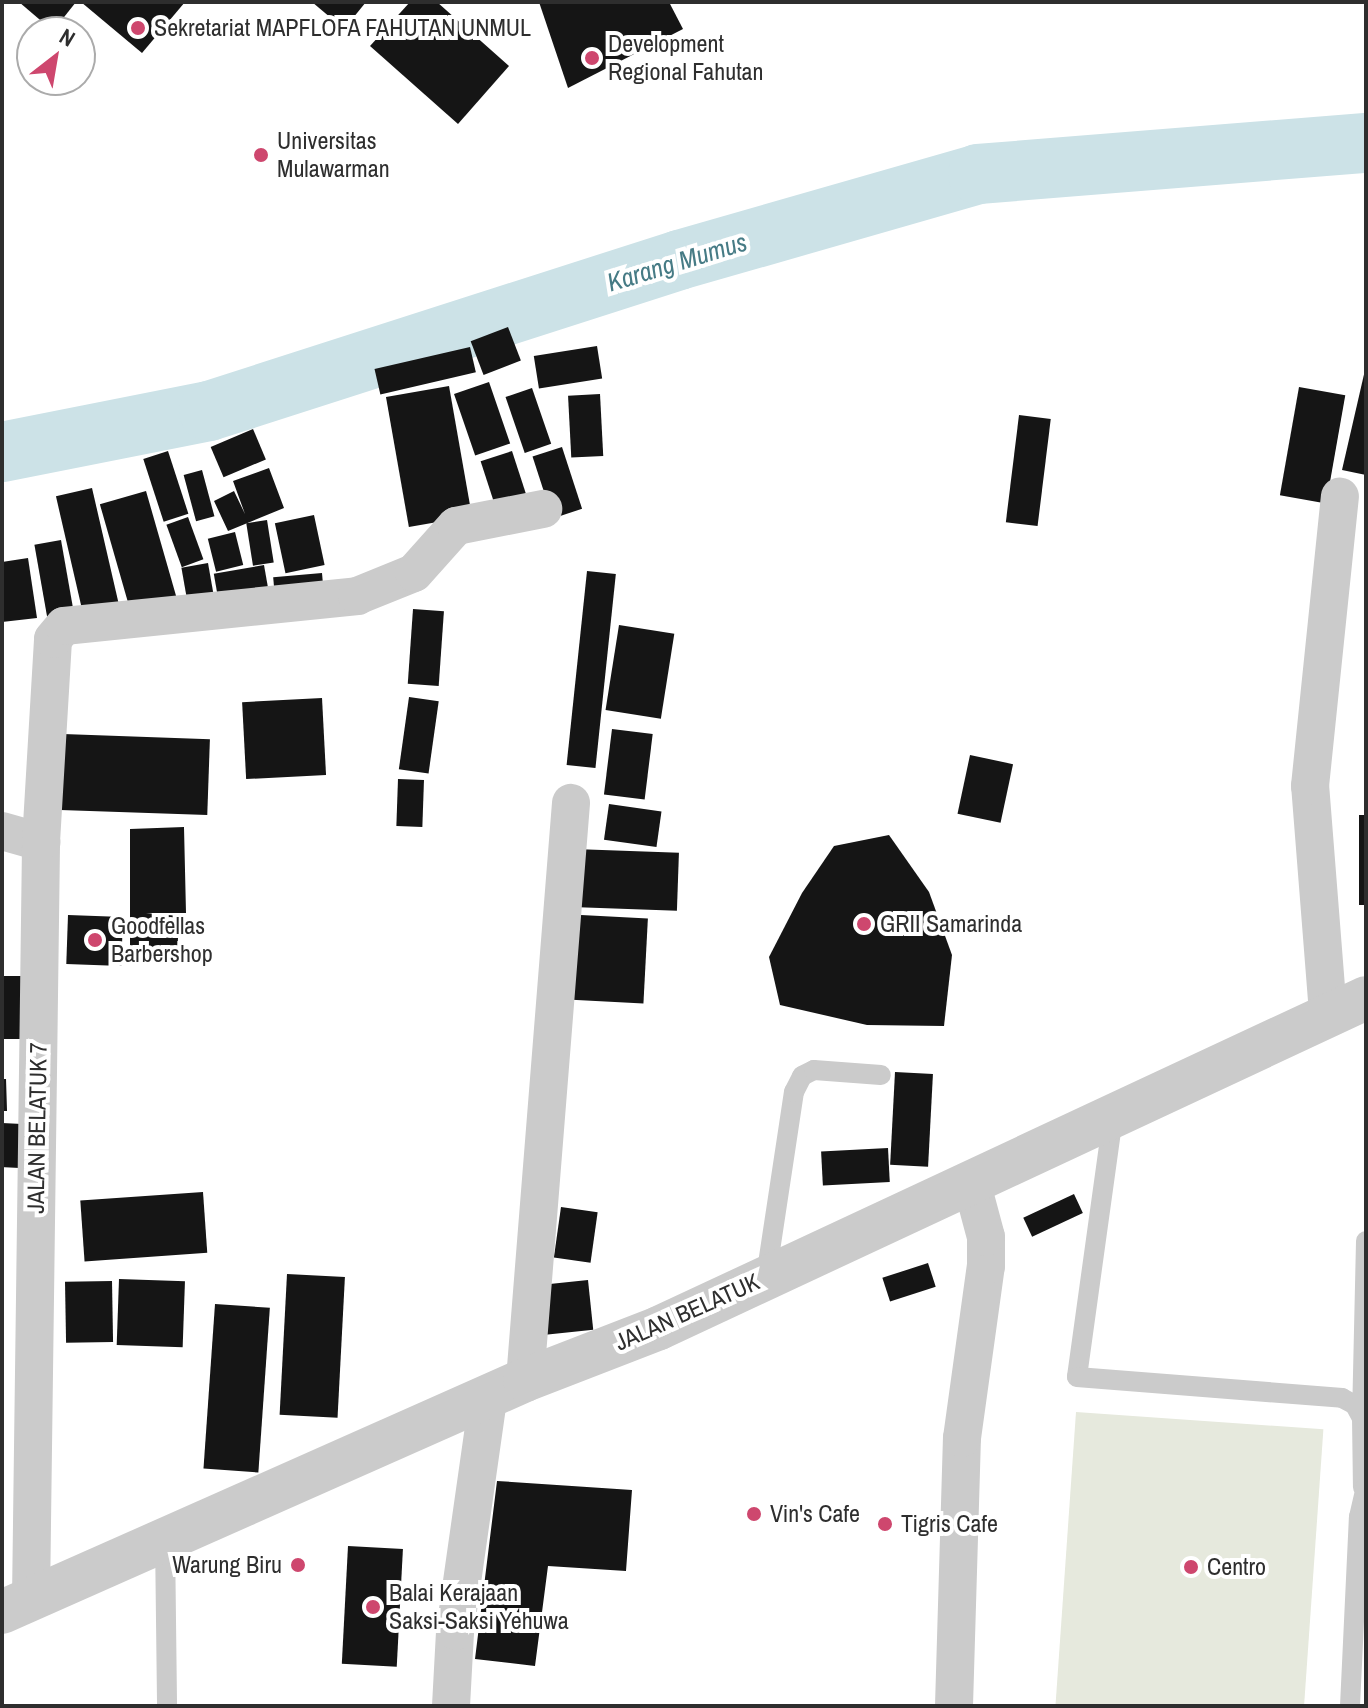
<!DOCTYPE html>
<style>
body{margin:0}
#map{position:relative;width:1368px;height:1708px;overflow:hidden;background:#fff;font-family:"Archivo Narrow",sans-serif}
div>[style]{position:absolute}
.green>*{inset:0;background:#e6e9dd;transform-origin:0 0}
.river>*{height:60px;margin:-30px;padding:0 30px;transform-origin:30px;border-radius:30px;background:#cce2e7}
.building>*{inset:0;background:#151515;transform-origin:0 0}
.service>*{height:20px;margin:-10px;padding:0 10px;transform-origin:10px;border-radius:10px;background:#cbcbcb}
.minor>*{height:38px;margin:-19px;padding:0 19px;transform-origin:19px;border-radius:19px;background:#cbcbcb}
.tertiary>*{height:44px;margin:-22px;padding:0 22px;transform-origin:22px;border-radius:22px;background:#cbcbcb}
.dots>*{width:22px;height:22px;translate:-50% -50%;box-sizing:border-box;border:4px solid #fff;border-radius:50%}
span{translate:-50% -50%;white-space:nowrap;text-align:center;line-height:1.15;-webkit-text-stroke:8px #fff;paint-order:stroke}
.poi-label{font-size:24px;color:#2e2e2e}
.left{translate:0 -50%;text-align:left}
.right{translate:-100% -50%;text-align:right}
.street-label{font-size:24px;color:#2e2e2e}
.water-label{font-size:26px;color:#467b85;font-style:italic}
.frame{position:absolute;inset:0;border:4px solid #2e2e2e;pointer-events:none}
.north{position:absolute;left:16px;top:16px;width:80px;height:80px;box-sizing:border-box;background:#fff;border:2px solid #ababab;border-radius:50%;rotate:31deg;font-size:22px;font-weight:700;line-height:32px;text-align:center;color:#2e2e2e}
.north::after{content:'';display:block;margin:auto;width:28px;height:36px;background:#ce476e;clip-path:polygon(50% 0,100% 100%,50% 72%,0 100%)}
</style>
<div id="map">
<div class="green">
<i style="left:1076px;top:1412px;width:248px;height:295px;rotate:4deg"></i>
</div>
<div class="river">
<i style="left:2px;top:452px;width:211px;rotate:-11.2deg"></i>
<i style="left:209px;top:411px;width:494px;rotate:-17.8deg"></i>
<i style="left:679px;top:260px;width:311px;rotate:-16deg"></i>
<i style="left:978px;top:174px;width:389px;rotate:-4.6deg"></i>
</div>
<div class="building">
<i style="clip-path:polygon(19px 2px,76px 2px,53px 31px)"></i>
<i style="clip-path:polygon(81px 2px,185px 2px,142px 53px)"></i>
<i style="clip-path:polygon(312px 2px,366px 2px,344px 29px)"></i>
<i style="clip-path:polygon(410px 2px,437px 2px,509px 66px,458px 124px,370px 46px)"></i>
<i style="clip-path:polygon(539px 2px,669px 2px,683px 29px,568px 88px)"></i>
<i style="left:508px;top:327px;width:36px;height:40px;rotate:69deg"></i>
<i style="left:597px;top:346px;width:33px;height:64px;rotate:81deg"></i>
<i style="left:470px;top:347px;width:26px;height:98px;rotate:77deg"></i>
<i style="clip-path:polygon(1365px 370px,1366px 370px,1366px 475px,1342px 470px)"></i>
<i style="left:489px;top:382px;width:65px;height:37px;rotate:71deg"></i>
<i style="left:449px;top:386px;width:132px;height:64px;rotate:80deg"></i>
<i style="left:1299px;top:387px;width:47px;height:110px;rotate:10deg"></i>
<i style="left:532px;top:388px;width:59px;height:28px;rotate:71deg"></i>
<i style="left:600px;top:394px;width:62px;height:32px;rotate:87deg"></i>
<i style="left:1019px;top:415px;width:32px;height:108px;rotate:7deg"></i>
<i style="left:253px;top:429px;width:33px;height:46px;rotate:67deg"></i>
<i style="left:562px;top:447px;width:65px;height:31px;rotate:72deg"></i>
<i style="left:168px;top:451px;width:66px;height:26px;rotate:72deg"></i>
<i style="left:512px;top:451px;width:59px;height:33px;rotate:72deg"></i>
<i style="clip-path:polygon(269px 468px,284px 508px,228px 531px,214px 501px,234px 491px,245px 514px,233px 481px)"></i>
<i style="left:202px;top:470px;width:48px;height:19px;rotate:75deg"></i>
<i style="left:92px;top:488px;width:129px;height:37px;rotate:77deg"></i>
<i style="left:146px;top:491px;width:117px;height:48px;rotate:74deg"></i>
<i style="left:314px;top:515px;width:51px;height:40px;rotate:78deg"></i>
<i style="left:188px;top:517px;width:45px;height:23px;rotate:70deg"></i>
<i style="left:267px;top:520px;width:43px;height:21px;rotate:81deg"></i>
<i style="left:235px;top:532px;width:34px;height:28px;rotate:76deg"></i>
<i style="left:61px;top:540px;width:78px;height:27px;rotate:80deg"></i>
<i style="clip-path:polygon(28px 558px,37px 618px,2px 622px,2px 562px)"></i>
<i style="left:208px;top:563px;width:45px;height:27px;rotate:80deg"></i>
<i style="left:264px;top:565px;width:36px;height:51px;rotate:80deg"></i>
<i style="left:587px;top:571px;width:29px;height:195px;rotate:6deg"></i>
<i style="left:322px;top:573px;width:21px;height:49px;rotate:85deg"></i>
<i style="left:413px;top:609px;width:31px;height:75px;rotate:4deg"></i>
<i style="left:619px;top:625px;width:56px;height:86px;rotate:9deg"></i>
<i style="left:409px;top:697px;width:30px;height:73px;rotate:8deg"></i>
<i style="left:322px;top:698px;width:77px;height:80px;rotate:87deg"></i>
<i style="left:612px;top:729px;width:41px;height:66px;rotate:7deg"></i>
<i style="left:63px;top:734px;width:147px;height:76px;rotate:2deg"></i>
<i style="left:970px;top:755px;width:44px;height:60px;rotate:12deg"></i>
<i style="left:398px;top:779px;width:26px;height:47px;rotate:2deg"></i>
<i style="left:609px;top:804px;width:53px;height:36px;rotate:8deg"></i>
<i style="left:1359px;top:815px;width:7px;height:90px"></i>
<i style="clip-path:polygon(184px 827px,186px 913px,146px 913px,179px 916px,177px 960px,130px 958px,130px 829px)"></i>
<i style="clip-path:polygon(889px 835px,929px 892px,952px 955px,944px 1026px,867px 1025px,780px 1005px,769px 957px,802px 893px,834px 846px)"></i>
<i style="left:574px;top:849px;width:105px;height:58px;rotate:2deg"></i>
<i style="left:562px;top:914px;width:86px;height:85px;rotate:3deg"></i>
<i style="left:68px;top:915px;width:55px;height:49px;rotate:2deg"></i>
<i style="left:2px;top:976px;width:21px;height:63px"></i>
<i style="left:895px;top:1072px;width:38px;height:93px;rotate:3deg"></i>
<i style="clip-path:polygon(2px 1079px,6px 1079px,7px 1111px,2px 1111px)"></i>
<i style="left:2px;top:1123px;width:20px;height:44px;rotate:3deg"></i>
<i style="left:888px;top:1148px;width:34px;height:67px;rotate:87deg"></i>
<i style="left:203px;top:1192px;width:61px;height:123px;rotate:86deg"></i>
<i style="left:1074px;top:1194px;width:21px;height:56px;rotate:65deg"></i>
<i style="left:561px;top:1207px;width:37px;height:51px;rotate:8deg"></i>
<i style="left:928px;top:1263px;width:25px;height:48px;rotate:72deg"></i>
<i style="left:287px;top:1274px;width:58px;height:141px;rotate:3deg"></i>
<i style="left:119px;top:1279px;width:66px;height:66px;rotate:2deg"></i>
<i style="left:588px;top:1280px;width:50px;height:48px;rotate:84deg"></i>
<i style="left:112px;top:1281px;width:61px;height:47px;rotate:89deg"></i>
<i style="left:215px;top:1304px;width:55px;height:165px;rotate:4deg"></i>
<i style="clip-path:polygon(497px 1481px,632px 1490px,626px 1571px,548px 1566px,535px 1666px,475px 1659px)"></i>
<i style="left:348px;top:1546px;width:55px;height:118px;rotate:3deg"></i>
</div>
<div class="service">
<i style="left:1113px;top:1117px;width:262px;rotate:97.9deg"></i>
<i style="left:1077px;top:1377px;width:266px;rotate:4.5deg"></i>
<i style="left:1342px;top:1398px;width:15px;rotate:28deg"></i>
<i style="left:1355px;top:1405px;width:15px;rotate:62deg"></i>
<i style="left:1362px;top:1418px;width:69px;rotate:89.2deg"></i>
<i style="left:766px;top:1277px;width:187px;rotate:-81.4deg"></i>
<i style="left:794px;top:1092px;width:18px;rotate:-63deg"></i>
<i style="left:802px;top:1076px;width:13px;rotate:-27deg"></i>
<i style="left:814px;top:1070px;width:67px;rotate:4.3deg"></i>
<i style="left:1362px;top:1418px;width:177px;rotate:-88.7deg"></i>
<i style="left:165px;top:1538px;width:168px;rotate:89.3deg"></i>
<i style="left:1350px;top:1706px;width:189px;rotate:-87.3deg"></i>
<i style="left:1359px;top:1517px;width:31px;rotate:-77deg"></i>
</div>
<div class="minor">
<i style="left:2px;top:831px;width:41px;rotate:15.8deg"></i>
<i style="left:1328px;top:1013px;width:228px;rotate:-94.5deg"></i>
<i style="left:1310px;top:786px;width:291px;rotate:-84.1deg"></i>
<i style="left:525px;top:1380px;width:579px;rotate:-85.44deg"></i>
<i style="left:31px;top:1599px;width:757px;rotate:-89.24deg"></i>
<i style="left:41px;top:842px;width:203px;rotate:-86.6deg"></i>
<i style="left:53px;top:639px;width:17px;rotate:-50deg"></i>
<i style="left:64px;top:626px;width:295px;rotate:-5.8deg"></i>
<i style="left:357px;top:596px;width:61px;rotate:-22deg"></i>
<i style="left:414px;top:573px;width:63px;rotate:-48.2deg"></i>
<i style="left:456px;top:526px;width:89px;rotate:-11.1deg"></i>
<i style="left:451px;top:1706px;width:75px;rotate:-86.9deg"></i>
<i style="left:455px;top:1631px;width:235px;rotate:-81.9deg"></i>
<i style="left:954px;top:1706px;width:268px;rotate:-88.3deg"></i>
<i style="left:962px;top:1438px;width:174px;rotate:-82.1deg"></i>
<i style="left:986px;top:1266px;width:29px;rotate:-90deg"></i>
<i style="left:986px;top:1237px;width:58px;rotate:-105deg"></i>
</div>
<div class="tertiary">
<i style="left:2px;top:1612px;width:572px;rotate:-23.92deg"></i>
<i style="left:525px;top:1380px;width:144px;rotate:-21.2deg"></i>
<i style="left:659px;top:1328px;width:780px;rotate:-25.02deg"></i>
</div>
<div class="dots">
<i style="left:138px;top:28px;background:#ce476e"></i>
<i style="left:592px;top:58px;background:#ce476e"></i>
<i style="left:261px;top:155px;background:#ce476e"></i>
<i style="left:864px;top:924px;background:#ce476e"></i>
<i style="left:95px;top:940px;background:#ce476e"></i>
<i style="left:754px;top:1514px;background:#ce476e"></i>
<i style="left:885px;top:1524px;background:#ce476e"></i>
<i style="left:298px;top:1565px;background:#ce476e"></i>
<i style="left:1191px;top:1567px;background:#ce476e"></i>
<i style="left:373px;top:1607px;background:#ce476e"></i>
</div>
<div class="poi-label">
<span class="left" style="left:154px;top:28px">Sekretariat MAPFLOFA FAHUTAN UNMUL</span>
<span class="left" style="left:608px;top:58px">Development<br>Regional Fahutan</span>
<span class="left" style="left:277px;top:155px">Universitas<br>Mulawarman</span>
<span class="left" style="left:880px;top:924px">GRII Samarinda</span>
<span class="left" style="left:111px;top:940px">Goodfellas<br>Barbershop</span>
<span class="left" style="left:770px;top:1514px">Vin's Cafe</span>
<span class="left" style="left:901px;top:1524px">Tigris Cafe</span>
<span class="right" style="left:282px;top:1565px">Warung Biru</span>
<span class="left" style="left:1207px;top:1567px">Centro</span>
<span class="left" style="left:389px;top:1607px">Balai Kerajaan<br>Saksi-Saksi Yehuwa</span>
</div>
<div class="street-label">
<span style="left:37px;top:1128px;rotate:-89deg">JALAN BELATUK 7</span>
<span style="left:687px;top:1312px;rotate:-24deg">JALAN BELATUK</span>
</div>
<div class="water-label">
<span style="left:677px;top:262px;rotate:-17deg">Karang Mumus</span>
</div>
<div class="frame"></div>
<div class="north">N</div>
</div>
